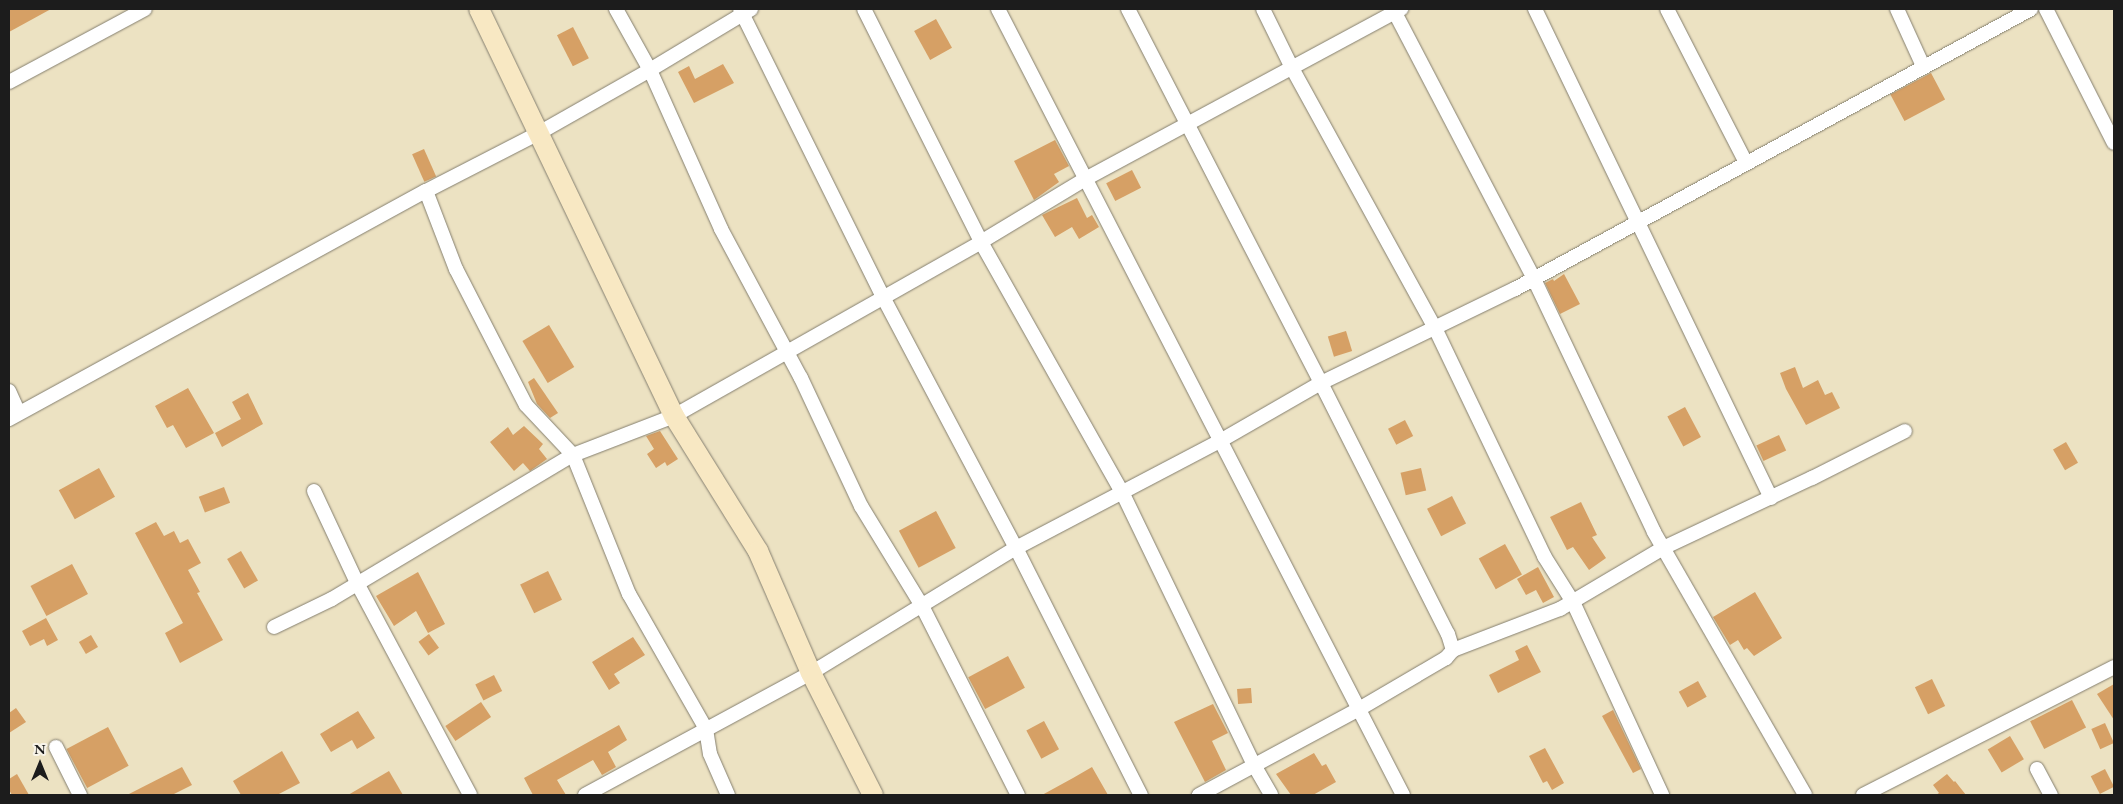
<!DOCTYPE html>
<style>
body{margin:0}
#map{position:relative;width:2123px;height:804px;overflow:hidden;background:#ece2c2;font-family:"EB Garamond",serif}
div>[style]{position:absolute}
.building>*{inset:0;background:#d6a065;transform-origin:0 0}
.roads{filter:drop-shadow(0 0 1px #847f6f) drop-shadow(0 0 1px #847f6f)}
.street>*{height:14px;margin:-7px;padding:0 7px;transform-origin:7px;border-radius:7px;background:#fff}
.secondary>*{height:20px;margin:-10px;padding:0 10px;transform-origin:10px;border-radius:10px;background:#f8e8c3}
span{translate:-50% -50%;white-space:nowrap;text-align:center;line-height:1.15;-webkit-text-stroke:4px #f7f3e8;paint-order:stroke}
.frame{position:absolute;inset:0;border:10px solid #1c1c1c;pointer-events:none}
.north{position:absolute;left:15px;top:739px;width:50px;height:50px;-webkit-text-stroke:4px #f7f3e8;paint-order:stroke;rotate:0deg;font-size:14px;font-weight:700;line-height:20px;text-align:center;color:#1c1c1c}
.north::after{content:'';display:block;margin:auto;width:18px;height:22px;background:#1c1c1c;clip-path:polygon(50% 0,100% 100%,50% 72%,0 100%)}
</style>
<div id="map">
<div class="building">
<i style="clip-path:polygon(9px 9px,51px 9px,9px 32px)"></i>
<i style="left:936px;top:19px;width:33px;height:25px;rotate:61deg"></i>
<i style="left:573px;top:27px;width:35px;height:18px;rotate:63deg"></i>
<i style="clip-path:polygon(723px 64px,734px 83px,694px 103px,678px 72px,689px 66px,695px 79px)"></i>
<i style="left:1931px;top:73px;width:30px;height:46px;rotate:62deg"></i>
<i style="clip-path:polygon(1055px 140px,1069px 166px,1054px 174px,1059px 182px,1034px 200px,1014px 161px)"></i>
<i style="left:424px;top:149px;width:30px;height:13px;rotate:66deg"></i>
<i style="left:1132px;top:170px;width:20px;height:29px;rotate:63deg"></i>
<i style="clip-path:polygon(1077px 198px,1087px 218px,1092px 215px,1099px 227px,1079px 239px,1072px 227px,1055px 237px,1042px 215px)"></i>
<i style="clip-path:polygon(1564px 274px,1580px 304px,1560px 314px,1545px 283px,1553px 279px,1554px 281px)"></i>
<i style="left:549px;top:325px;width:49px;height:31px;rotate:59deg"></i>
<i style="left:1346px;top:331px;width:21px;height:19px;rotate:73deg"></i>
<i style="clip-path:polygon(1795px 367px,1803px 388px,1818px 380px,1825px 395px,1832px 392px,1840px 408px,1806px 425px,1786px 389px,1780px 373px)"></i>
<i style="clip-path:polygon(534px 378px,558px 413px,550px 418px,537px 404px,528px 382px)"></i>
<i style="clip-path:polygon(188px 388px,214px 433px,186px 448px,173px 425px,167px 428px,155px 406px)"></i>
<i style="clip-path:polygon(248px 393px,263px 424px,222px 447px,215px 433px,241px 419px,232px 402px)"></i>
<i style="left:1685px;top:407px;width:34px;height:20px;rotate:62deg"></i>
<i style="left:1405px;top:420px;width:18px;height:19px;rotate:63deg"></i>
<i style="clip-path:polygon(524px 426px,543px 444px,539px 449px,547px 459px,530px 471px,523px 463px,514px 471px,490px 442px,508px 427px,513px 435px)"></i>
<i style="clip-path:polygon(660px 431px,678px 459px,667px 466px,665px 462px,656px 468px,647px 454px,654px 449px,646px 436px)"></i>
<i style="left:1779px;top:435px;width:17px;height:25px;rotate:65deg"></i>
<i style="left:2066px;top:442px;width:24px;height:15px;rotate:60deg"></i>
<i style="left:99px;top:468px;width:33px;height:46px;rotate:61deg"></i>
<i style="left:1421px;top:468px;width:23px;height:21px;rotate:77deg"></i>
<i style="left:224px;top:487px;width:17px;height:27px;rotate:69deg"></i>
<i style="left:1452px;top:496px;width:31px;height:28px;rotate:63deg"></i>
<i style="clip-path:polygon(1581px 502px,1597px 535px,1592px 537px,1606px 558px,1589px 570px,1573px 547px,1567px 550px,1550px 517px)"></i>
<i style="left:936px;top:511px;width:42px;height:42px;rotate:62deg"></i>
<i style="clip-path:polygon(156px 522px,164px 536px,174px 531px,180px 543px,188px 539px,201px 563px,188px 570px,200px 592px,197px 593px,223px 640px,180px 663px,165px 633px,183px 623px,135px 533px)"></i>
<i style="left:1505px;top:544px;width:35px;height:30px;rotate:61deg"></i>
<i style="left:241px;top:551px;width:34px;height:16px;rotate:60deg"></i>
<i style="left:72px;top:564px;width:34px;height:47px;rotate:62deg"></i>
<i style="clip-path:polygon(1538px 567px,1554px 597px,1543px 603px,1536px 590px,1526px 595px,1517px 579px)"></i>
<i style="left:548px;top:571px;width:32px;height:31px;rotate:64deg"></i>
<i style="clip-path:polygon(418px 572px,445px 624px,428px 633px,416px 611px,394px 626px,376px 596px)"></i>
<i style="clip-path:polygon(1755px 592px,1782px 638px,1754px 656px,1747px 648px,1744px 650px,1738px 640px,1730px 645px,1713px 617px)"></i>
<i style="clip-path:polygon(46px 618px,58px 640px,47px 646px,44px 639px,30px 646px,22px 631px)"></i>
<i style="left:429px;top:634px;width:17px;height:13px;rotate:54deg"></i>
<i style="left:91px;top:635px;width:14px;height:14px;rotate:60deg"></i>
<i style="clip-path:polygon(633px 637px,645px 655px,614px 674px,620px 683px,609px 690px,592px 662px)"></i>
<i style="clip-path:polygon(1527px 645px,1541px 672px,1498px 693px,1489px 675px,1519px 660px,1515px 651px)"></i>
<i style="left:1008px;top:656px;width:36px;height:45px;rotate:62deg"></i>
<i style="left:494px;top:675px;width:18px;height:21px;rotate:63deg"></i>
<i style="left:1932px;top:679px;width:30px;height:19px;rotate:64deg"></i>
<i style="left:1698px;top:681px;width:18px;height:22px;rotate:61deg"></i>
<i style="clip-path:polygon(2114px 684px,2114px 720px,2097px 694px)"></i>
<i style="left:1251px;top:688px;width:15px;height:14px;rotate:86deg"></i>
<i style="left:2072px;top:700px;width:31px;height:47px;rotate:63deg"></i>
<i style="left:481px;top:702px;width:18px;height:43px;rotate:56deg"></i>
<i style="clip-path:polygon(1213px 704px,1228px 733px,1212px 741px,1226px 770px,1205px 782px,1174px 722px)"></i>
<i style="clip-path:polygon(16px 708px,26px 722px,9px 733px,9px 713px)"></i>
<i style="clip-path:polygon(1613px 710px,1641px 769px,1633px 773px,1602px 716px)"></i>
<i style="clip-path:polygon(358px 711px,375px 738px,357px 749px,352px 740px,331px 752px,320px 734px)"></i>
<i style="left:1044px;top:721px;width:32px;height:20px;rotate:62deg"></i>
<i style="left:2105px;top:723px;width:22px;height:15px;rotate:66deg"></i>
<i style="clip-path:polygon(619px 725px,627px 740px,608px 752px,616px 767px,602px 775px,593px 760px,557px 780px,566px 795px,533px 795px,524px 778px)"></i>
<i style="left:108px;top:727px;width:44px;height:47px;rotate:62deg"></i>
<i style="left:2010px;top:736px;width:27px;height:26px;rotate:59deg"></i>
<i style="clip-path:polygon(1545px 748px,1564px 783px,1552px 790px,1547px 781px,1543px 783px,1529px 756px)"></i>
<i style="clip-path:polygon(282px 751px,300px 783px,277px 795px,241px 795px,233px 781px)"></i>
<i style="clip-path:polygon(1314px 753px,1322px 766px,1326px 764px,1336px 782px,1313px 795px,1291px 795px,1276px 774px)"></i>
<i style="clip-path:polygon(182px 767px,192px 785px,172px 795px,127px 795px)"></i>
<i style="clip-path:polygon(1092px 767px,1108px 795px,1042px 795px,1073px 778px)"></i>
<i style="left:2105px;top:769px;width:20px;height:16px;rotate:63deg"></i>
<i style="clip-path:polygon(389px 771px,403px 795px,348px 795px)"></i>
<i style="clip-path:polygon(17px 774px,29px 795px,12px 795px,9px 790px,9px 779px)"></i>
<i style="clip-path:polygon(1947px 774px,1954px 782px,1955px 781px,1966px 795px,1936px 795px,1939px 793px,1933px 785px)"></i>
</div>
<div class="roads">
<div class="street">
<i style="left:616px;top:9px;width:70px;rotate:60.9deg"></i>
<i style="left:650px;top:70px;width:174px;rotate:65.9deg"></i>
<i style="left:721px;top:229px;width:169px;rotate:61.8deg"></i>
<i style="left:801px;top:378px;width:141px;rotate:64.9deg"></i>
<i style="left:861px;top:506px;width:117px;rotate:58.6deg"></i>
<i style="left:922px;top:606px;width:212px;rotate:63.1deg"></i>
<i style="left:740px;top:9px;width:322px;rotate:63.6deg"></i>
<i style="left:883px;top:297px;width:284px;rotate:62.1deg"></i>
<i style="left:1016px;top:548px;width:277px;rotate:63.2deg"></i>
<i style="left:864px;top:9px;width:261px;rotate:63.3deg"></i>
<i style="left:981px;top:242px;width:289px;rotate:60.6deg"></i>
<i style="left:1123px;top:494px;width:301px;rotate:64.2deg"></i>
<i style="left:1254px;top:765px;width:34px;rotate:60deg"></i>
<i style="left:998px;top:9px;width:884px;rotate:62.74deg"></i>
<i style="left:1128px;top:9px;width:421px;rotate:62.7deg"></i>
<i style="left:1321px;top:383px;width:281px;rotate:63.2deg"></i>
<i style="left:1448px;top:634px;width:17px;rotate:73deg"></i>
<i style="left:1453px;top:650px;width:11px;rotate:131deg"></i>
<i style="left:1446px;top:658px;width:101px;rotate:149.6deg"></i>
<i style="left:1359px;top:709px;width:182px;rotate:151.7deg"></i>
<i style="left:1263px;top:9px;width:66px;rotate:63.8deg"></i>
<i style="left:1292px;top:68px;width:297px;rotate:61.2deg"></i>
<i style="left:1435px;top:328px;width:253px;rotate:64.4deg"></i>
<i style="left:1544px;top:556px;width:54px;rotate:57.8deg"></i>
<i style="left:1573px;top:602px;width:213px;rotate:65.2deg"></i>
<i style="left:1393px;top:9px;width:305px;rotate:62.4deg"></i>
<i style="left:1534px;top:279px;width:280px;rotate:64.6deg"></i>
<i style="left:1654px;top:532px;width:303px;rotate:60.1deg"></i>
<i style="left:1535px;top:9px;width:543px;rotate:64.24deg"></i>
<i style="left:1667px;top:9px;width:173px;rotate:62.8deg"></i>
<i style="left:1897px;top:9px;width:63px;rotate:65.5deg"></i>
<i style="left:2046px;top:9px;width:150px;rotate:63.1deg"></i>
<i style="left:9px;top:82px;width:154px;rotate:-28.2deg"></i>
<i style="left:426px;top:191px;width:84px;rotate:69deg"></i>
<i style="left:456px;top:269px;width:153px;rotate:62.8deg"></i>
<i style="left:526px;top:405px;width:69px;rotate:46.8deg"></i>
<i style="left:573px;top:455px;width:150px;rotate:68.1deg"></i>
<i style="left:629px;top:594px;width:155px;rotate:60.3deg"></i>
<i style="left:706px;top:729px;width:25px;rotate:81deg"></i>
<i style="left:710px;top:754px;width:45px;rotate:66.3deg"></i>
<i style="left:9px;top:391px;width:24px;rotate:66deg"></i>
<i style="left:9px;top:419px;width:475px;rotate:-28.7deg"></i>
<i style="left:426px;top:191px;width:127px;rotate:-27.2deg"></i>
<i style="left:539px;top:133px;width:128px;rotate:-29.6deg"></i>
<i style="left:650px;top:70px;width:118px;rotate:-31.1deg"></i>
<i style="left:314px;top:491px;width:102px;rotate:64.9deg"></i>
<i style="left:357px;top:583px;width:240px;rotate:61.9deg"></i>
<i style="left:274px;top:627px;width:64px;rotate:-25.8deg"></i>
<i style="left:332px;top:599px;width:281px;rotate:-30.9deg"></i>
<i style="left:573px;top:455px;width:108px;rotate:-21.1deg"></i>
<i style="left:674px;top:416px;width:353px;rotate:-29.5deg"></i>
<i style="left:981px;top:242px;width:124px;rotate:-31.1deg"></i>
<i style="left:1087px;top:178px;width:357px;rotate:-28.3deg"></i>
<i style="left:1453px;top:650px;width:115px;rotate:-21deg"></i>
<i style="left:1560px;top:609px;width:120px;rotate:-30.6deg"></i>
<i style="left:1663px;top:548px;width:165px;rotate:-25.2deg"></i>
<i style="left:1812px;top:478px;width:104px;rotate:-26.8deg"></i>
<i style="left:56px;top:747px;width:54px;rotate:63.4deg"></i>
<i style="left:2037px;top:769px;width:30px;rotate:62deg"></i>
<i style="left:585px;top:795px;width:257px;rotate:-28.4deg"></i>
<i style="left:811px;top:673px;width:240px;rotate:-31.4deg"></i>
<i style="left:1016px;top:548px;width:230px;rotate:-27.7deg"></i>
<i style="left:1220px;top:441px;width:116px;rotate:-29.9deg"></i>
<i style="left:1321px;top:383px;width:216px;rotate:-25.9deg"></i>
<i style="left:1515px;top:289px;width:587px;rotate:-28.49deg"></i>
<i style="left:1863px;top:795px;width:282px;rotate:-27deg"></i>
</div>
<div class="secondary">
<i style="left:479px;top:9px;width:451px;rotate:64.4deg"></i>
<i style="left:674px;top:416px;width:159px;rotate:58.1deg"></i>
<i style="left:758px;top:551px;width:133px;rotate:66.5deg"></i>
<i style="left:811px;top:673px;width:137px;rotate:63.1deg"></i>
</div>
</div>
<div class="frame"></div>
<div class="north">N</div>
</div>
